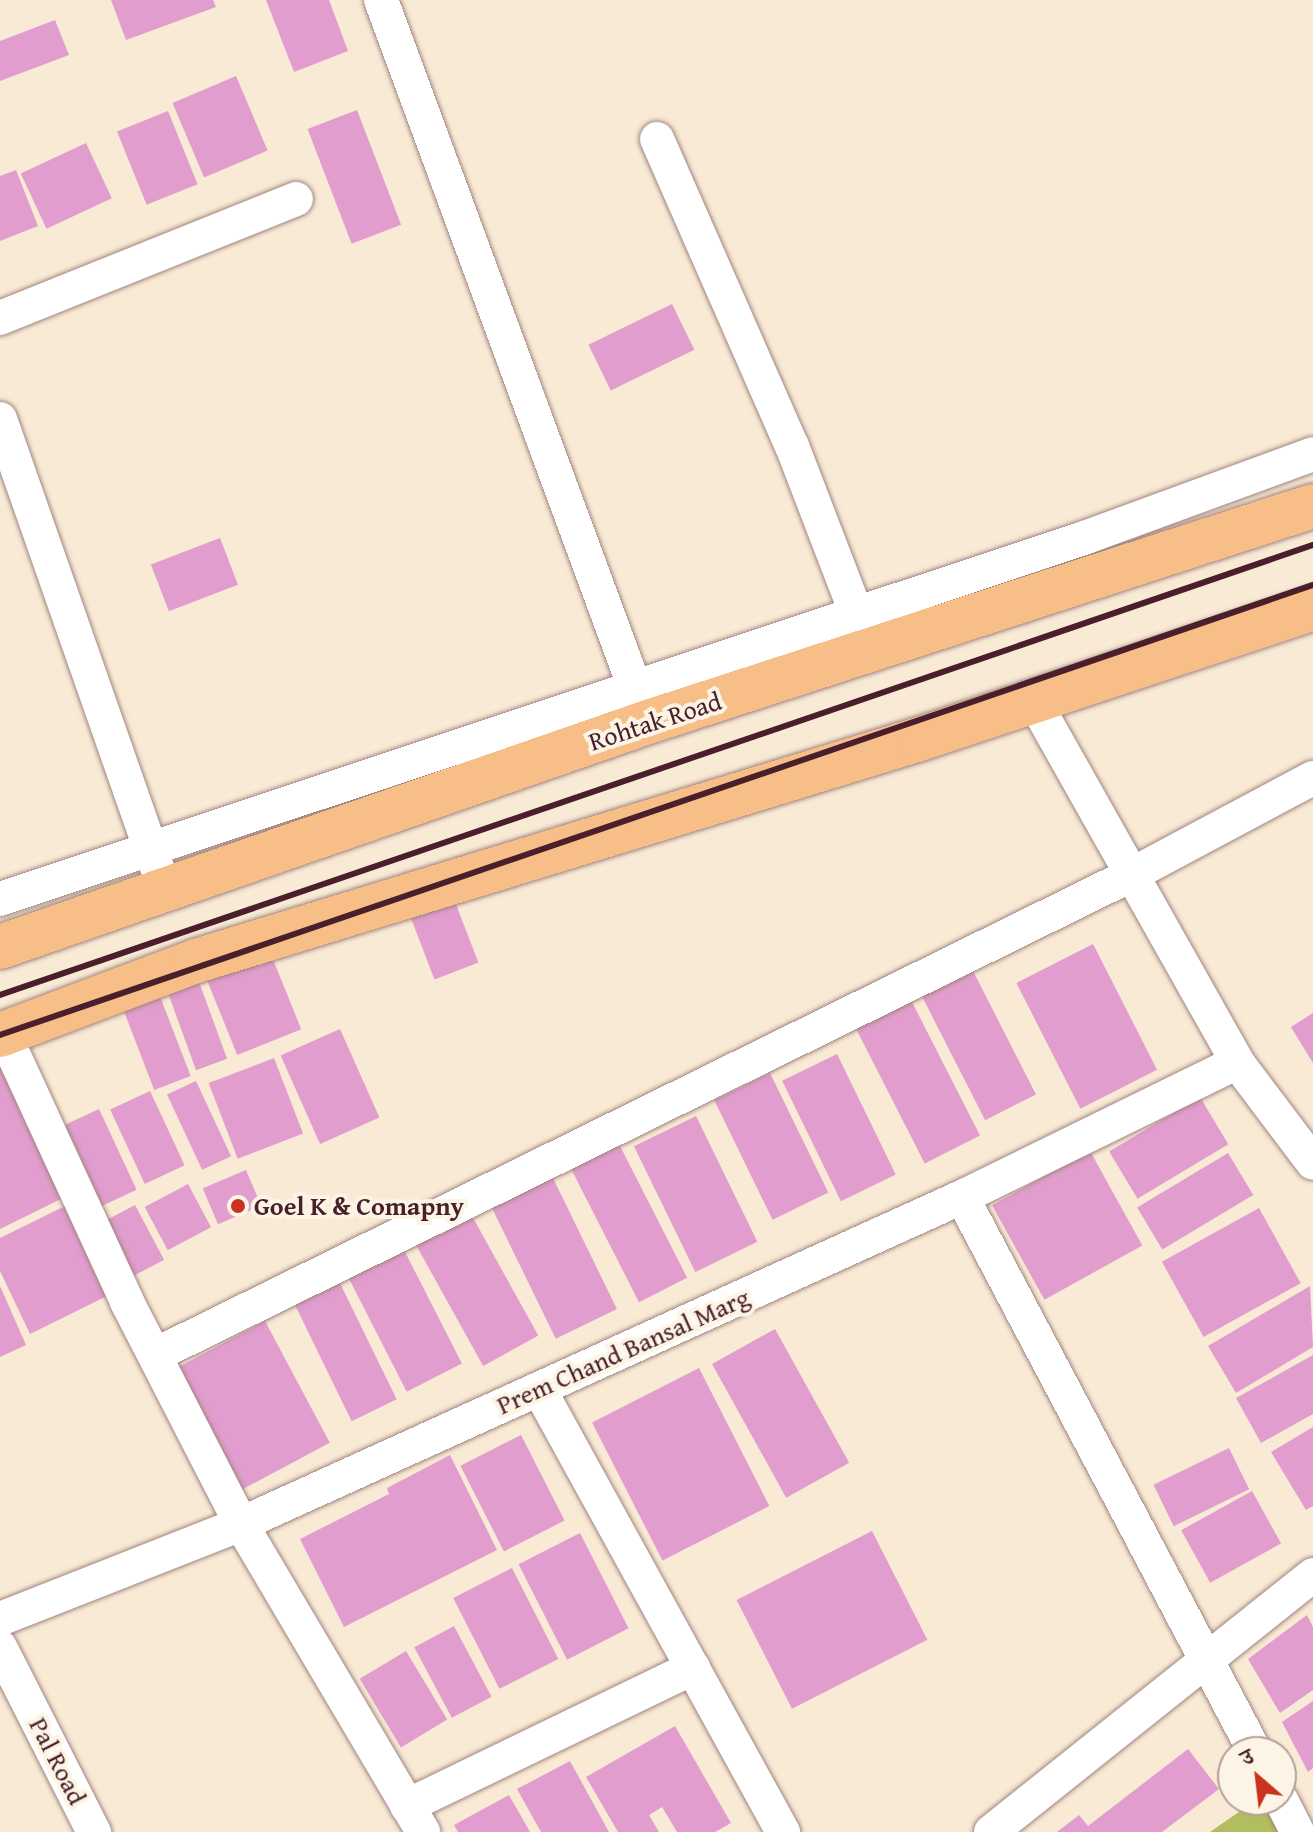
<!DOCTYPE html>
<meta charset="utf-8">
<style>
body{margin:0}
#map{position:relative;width:1313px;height:1832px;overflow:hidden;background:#f8ead4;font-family:"Gentium Book Plus","Noto Serif Devanagari",serif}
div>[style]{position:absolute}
.green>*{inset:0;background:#b2bd5f}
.building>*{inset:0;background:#e19dcd;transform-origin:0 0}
.roads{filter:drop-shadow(0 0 2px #a18480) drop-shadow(0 0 2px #a18480)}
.minor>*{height:34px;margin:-17px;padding:0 17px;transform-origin:17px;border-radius:17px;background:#fff}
.primary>*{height:44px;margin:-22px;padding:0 22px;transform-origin:22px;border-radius:22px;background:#f7be87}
.rail>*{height:6px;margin:-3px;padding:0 3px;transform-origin:3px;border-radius:3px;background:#4a1f2b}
.dots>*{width:22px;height:22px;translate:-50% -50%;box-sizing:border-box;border:4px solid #fcf5e5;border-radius:50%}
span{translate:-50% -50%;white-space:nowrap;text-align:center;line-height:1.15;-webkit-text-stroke:8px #fcf5e5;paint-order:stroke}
.street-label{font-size:26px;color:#4a1f2b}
.poi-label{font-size:26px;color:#4a1f2b;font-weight:700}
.left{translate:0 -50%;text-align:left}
.north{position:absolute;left:1217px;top:1736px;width:80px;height:80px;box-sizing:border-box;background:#fcf5e5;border:2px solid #b59f9b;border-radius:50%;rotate:332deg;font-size:22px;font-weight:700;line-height:32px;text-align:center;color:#4a1f2b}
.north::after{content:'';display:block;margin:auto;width:28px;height:36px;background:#c8321e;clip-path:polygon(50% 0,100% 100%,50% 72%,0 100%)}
</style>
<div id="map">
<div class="green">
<i style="clip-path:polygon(1256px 1800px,1281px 1800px,1297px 1832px,1210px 1832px)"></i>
</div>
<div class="building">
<i style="clip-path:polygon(111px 0,213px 0,216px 7px,126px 40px)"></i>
<i style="clip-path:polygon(266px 0,329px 0,348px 51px,294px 72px)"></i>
<i style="clip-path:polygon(55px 20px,69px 55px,0 81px,0 41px)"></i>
<i style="left:236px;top:76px;width:81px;height:69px;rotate:67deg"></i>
<i style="left:357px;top:110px;width:123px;height:53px;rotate:69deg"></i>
<i style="left:168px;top:111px;width:79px;height:55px;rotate:68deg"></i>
<i style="left:86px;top:143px;width:61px;height:72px;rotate:65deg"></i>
<i style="clip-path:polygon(16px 170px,38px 226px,0 241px,0 176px)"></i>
<i style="left:672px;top:304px;width:51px;height:93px;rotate:64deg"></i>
<i style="left:220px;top:538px;width:50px;height:74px;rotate:69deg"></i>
<i style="left:449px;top:886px;width:82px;height:47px;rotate:69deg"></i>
<i style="left:266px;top:942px;width:94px;height:69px;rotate:68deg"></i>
<i style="left:1093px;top:944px;width:141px;height:86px;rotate:63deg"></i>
<i style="left:971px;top:967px;width:143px;height:57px;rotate:63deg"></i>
<i style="left:198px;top:979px;width:85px;height:33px;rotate:70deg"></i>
<i style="left:158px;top:991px;width:91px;height:39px;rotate:69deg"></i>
<i style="left:911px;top:1000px;width:152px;height:62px;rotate:63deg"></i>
<i style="clip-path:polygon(1313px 1013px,1313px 1063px,1291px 1027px)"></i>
<i style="left:340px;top:1029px;width:97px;height:65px;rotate:66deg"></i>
<i style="clip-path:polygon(0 1053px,69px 1195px,0 1229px)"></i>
<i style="left:837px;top:1054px;width:134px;height:61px;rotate:64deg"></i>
<i style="left:274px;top:1058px;width:81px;height:70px;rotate:69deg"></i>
<i style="left:770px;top:1073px;width:133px;height:62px;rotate:64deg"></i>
<i style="left:196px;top:1081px;width:83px;height:32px;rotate:65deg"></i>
<i style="left:150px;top:1091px;width:82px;height:44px;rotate:65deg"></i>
<i style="left:1200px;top:1097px;width:55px;height:106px;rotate:59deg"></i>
<i style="left:99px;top:1109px;width:89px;height:45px;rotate:65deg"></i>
<i style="left:696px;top:1116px;width:140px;height:69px;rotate:64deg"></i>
<i style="left:619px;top:1144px;width:150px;height:54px;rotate:63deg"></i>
<i style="left:1090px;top:1151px;width:108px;height:112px;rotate:61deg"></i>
<i style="left:1228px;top:1153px;width:49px;height:106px;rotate:59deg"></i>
<i style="left:246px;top:1170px;width:39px;height:47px;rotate:67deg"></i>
<i style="left:552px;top:1176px;width:148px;height:68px;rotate:64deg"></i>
<i style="left:188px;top:1184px;width:49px;height:49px;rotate:62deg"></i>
<i style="left:135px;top:1205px;width:62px;height:39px;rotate:62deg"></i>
<i style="clip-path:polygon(65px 1206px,109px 1295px,30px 1334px,0 1271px,0 1238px)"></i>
<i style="left:467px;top:1207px;width:147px;height:63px;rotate:61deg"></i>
<i style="left:1259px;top:1208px;width:86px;height:111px;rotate:61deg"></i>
<i style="left:402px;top:1246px;width:132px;height:62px;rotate:63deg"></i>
<i style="left:337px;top:1277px;width:136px;height:50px;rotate:64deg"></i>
<i style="clip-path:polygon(0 1286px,26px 1345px,0 1357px)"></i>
<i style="clip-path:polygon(1310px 1286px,1313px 1347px,1236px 1393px,1208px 1346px)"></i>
<i style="left:265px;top:1321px;width:138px;height:100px;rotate:62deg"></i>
<i style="left:775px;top:1329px;width:153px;height:72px;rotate:61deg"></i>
<i style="clip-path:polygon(1313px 1355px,1313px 1414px,1261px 1443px,1236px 1398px)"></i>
<i style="left:699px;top:1368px;width:155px;height:120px;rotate:63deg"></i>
<i style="clip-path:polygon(1313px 1427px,1313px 1506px,1306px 1510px,1271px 1452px)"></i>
<i style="left:521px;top:1435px;width:96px;height:68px;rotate:63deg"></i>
<i style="left:1229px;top:1448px;width:46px;height:84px;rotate:64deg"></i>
<i style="clip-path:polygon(450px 1455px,497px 1550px,344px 1627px,300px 1539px,389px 1494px,387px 1488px)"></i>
<i style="left:1252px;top:1491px;width:60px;height:81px;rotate:61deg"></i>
<i style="left:872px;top:1531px;width:122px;height:152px;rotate:63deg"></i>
<i style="left:580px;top:1533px;width:107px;height:69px;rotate:63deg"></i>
<i style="left:512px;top:1568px;width:102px;height:66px;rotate:63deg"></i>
<i style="clip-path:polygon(1307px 1615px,1313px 1627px,1313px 1690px,1280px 1713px,1248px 1659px)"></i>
<i style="left:454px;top:1626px;width:80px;height:45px;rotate:62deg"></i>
<i style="left:406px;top:1651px;width:80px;height:54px;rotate:59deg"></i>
<i style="clip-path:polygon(1313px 1701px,1313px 1768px,1308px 1772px,1282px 1722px)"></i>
<i style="clip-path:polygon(675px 1726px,731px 1823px,715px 1832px,677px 1832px,662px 1807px,649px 1815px,659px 1832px,618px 1832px,586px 1777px)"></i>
<i style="clip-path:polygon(1188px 1749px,1219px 1789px,1162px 1832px,1057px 1832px,1079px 1815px,1088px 1826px)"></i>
<i style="clip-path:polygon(570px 1761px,609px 1832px,541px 1832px,517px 1789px)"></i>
<i style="clip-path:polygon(509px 1795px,530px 1832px,458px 1832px,454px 1825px)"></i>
</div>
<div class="roads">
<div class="minor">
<i style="left:381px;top:0;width:754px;rotate:69.74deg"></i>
<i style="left:657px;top:139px;width:335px;rotate:66.3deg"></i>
<i style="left:792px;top:446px;width:179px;rotate:69deg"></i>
<i style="left:0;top:318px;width:319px;rotate:-21.9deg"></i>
<i style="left:0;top:419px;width:476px;rotate:70.7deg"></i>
<i style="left:1034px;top:701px;width:414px;rotate:60.6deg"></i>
<i style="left:1237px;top:1062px;width:126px;rotate:53deg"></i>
<i style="left:0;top:899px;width:1143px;rotate:-18.42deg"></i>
<i style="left:1084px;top:538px;width:244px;rotate:-20.1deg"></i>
<i style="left:4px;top:1034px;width:295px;rotate:65.3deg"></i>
<i style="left:127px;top:1302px;width:250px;rotate:62.8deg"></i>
<i style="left:241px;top:1524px;width:358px;rotate:59.4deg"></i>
<i style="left:962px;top:1197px;width:628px;rotate:62.17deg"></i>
<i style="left:155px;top:1355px;width:1088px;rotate:-26.19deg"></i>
<i style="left:1131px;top:875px;width:206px;rotate:-28.1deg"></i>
<i style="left:539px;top:1389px;width:506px;rotate:61.15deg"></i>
<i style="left:0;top:1619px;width:259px;rotate:-21.5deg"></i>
<i style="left:241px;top:1524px;width:792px;rotate:-24.4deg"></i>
<i style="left:962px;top:1197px;width:306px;rotate:-26.1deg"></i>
<i style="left:0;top:1647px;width:208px;rotate:63.1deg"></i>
<i style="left:1281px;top:1800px;width:36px;rotate:63deg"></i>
<i style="left:407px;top:1806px;width:318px;rotate:-25.8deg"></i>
<i style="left:991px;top:1832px;width:412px;rotate:-38.6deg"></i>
</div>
<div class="primary">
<i style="left:0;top:947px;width:686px;rotate:-19.15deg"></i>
<i style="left:648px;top:722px;width:699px;rotate:-17.99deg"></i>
<i style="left:0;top:1035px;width:210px;rotate:-20.7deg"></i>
<i style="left:196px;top:961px;width:757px;rotate:-17.05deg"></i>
<i style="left:920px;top:739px;width:414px;rotate:-18.4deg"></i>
</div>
</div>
<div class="rail">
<i style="left:0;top:995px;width:1388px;rotate:-18.92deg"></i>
<i style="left:0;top:1035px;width:1388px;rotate:-18.92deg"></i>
</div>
<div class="dots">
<i style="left:238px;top:1206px;background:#c8321e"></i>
</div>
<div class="street-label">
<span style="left:655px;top:721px;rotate:-18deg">Rohtak Road</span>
<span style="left:623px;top:1351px;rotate:-24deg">Prem Chand Bansal Marg</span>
<span style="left:58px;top:1761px;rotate:63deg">Pal Road</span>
</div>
<div class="poi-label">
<span class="left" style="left:254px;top:1206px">Goel K &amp; Comapny</span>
</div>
<div class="north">उ</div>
</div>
